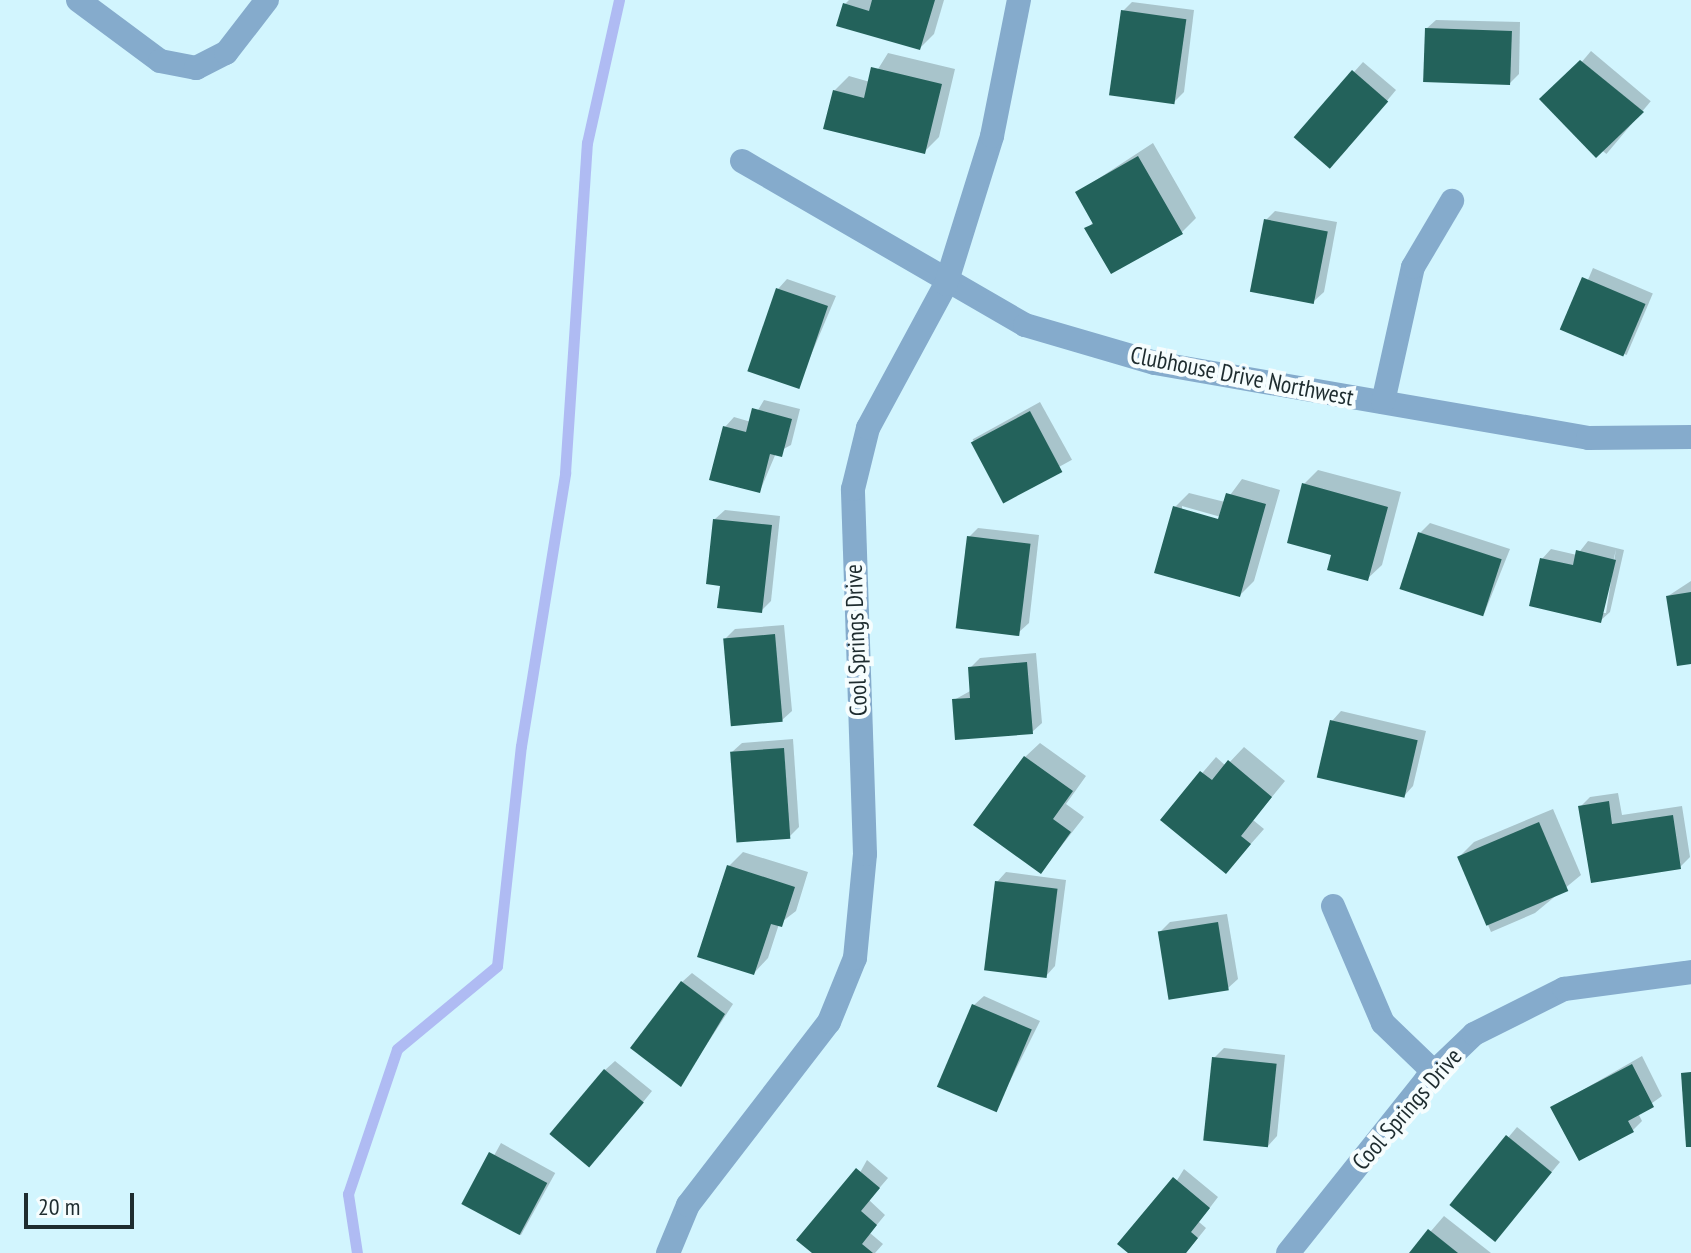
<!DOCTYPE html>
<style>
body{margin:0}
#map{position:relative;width:1691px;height:1253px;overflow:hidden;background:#d2f5fe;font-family:"PT Sans Narrow",sans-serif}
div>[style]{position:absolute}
.shadow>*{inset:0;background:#0003;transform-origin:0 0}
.stream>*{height:11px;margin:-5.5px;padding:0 5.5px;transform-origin:5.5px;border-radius:5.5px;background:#afbbf3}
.building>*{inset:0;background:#23625b;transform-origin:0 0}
.minor>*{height:24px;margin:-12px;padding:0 12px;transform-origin:12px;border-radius:12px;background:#85abcc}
span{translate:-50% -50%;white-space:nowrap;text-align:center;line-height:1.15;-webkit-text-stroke:8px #f6fdfe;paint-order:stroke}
.street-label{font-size:24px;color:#1e2c2f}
.scale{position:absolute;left:24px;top:1193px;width:110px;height:36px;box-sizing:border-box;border:4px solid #1e2c2f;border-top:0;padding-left:10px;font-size:24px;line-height:28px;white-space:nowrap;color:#1e2c2f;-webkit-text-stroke:6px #f6fdfe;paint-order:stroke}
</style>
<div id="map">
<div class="shadow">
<i style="clip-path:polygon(849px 0,944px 0,934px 34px,920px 48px,845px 4px)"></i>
<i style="clip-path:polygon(1132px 2px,1194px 10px,1184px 92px,1174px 102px,1123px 11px)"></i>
<i style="clip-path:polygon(1436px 20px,1520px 22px,1519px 74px,1509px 84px,1426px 29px)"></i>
<i style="left:1591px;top:51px;width:78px;height:69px;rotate:40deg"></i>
<i style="clip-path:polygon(888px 53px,955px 69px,939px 137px,924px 152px,834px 91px,849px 76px,870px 82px)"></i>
<i style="clip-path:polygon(1363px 62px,1396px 90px,1341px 156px,1354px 72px)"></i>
<i style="clip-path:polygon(1153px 143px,1196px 218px,1181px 233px,1087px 229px,1094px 221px,1078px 192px)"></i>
<i style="clip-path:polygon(1275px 211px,1337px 222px,1324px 292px,1314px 301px,1266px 220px)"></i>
<i style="left:1593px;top:268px;width:65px;height:67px;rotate:23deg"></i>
<i style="clip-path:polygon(787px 279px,836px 296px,797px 388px,778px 289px)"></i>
<i style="clip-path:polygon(764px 400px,800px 409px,791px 445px,776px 453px,760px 491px,725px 427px,734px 417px,751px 422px)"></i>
<i style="left:1040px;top:402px;width:66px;height:77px;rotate:61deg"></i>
<i style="clip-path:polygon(1318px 470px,1401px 492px,1382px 565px,1367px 579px,1334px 554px,1304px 484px)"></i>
<i style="clip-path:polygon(evenodd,1242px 479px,1280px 490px,1254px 581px,1240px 595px,1175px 507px,1189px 493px,1225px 502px,1242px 479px,1182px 506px,1228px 519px,1227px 523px,1182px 510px,1182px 506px)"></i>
<i style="clip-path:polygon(725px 510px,780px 516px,771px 601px,761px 611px,722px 584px,715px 519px)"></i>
<i style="clip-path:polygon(1430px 523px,1510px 549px,1484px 614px,1420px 533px)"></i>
<i style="clip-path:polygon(978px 528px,1039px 535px,1029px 623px,1019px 632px,969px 537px)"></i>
<i style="clip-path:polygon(evenodd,1588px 541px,1624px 550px,1610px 612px,1600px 621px,1542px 559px,1551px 549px,1577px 555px,1588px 541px,1616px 549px,1606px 613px,1602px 613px,1616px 549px)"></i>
<i style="clip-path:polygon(1691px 581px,1691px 662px,1668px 596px)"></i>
<i style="clip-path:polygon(784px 625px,792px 711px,782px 720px,725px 639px,735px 629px)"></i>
<i style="clip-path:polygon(1036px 653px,1042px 723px,1032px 732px,954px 700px,972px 690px,970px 668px,980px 658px)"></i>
<i style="clip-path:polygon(1341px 711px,1426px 731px,1413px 786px,1404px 796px,1332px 721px)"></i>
<i style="clip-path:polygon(793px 739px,799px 827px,789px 837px,732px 752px,742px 743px)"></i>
<i style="clip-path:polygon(1040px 743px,1086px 776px,1066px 804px,1084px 817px,1041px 872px,1025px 757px)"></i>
<i style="clip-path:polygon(1244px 747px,1285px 781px,1253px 820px,1264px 829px,1226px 872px,1162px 820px,1216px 757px,1226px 766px)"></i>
<i style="clip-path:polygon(1618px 793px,1622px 815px,1682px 806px,1690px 857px,1680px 867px,1581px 806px,1590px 797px)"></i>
<i style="clip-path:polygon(1553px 809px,1581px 875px,1535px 913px,1491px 932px,1459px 857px,1474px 842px)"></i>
<i style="clip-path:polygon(743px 852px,808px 872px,796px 911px,779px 924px,768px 958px,754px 973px,729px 866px)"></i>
<i style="clip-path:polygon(1006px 872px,1066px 880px,1055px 966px,1046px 976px,997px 882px)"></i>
<i style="clip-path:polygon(1227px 914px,1238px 979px,1228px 988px,1160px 932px,1170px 922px)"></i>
<i style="clip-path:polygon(692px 973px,733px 1004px,681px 1084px,682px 982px)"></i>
<i style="clip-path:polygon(984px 996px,1040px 1021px,995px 1111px,974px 1005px)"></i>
<i style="clip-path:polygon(1224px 1048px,1285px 1055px,1277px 1136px,1268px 1146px,1214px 1058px)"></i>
<i style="clip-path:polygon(1642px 1056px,1662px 1096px,1638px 1113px,1642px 1121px,1633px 1130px,1553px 1107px)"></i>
<i style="clip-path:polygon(615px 1061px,652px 1091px,600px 1155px,605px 1070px)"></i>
<i style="clip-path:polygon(1517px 1127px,1560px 1162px,1504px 1230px,1452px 1205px)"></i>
<i style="left:501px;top:1143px;width:62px;height:71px;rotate:29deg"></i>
<i style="clip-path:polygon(867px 1160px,888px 1178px,869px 1200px,885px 1215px,870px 1233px,883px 1244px,875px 1253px,815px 1253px)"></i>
<i style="clip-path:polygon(1184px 1169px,1218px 1197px,1199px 1222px,1206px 1228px,1186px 1253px,1132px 1253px)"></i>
<i style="clip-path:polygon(1444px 1216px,1491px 1253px,1412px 1253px)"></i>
</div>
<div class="stream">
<i style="left:357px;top:1253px;width:60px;rotate:-98.7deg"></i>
<i style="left:348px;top:1194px;width:153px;rotate:-71.3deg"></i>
<i style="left:397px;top:1049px;width:130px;rotate:-39.7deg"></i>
<i style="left:497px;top:966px;width:221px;rotate:-83.8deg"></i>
<i style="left:521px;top:746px;width:277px;rotate:-80.8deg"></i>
<i style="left:565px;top:473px;width:331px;rotate:-86.2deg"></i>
<i style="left:587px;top:143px;width:147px;rotate:-77.4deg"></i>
</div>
<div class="building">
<i style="clip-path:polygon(872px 0,935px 0,920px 50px,836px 26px,843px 3px,869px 11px)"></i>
<i style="left:1121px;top:10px;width:66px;height:86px;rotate:8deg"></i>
<i style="left:1425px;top:28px;width:87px;height:54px;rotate:2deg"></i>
<i style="clip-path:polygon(1580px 60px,1644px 112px,1596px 158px,1539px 99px)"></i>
<i style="clip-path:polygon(871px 67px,942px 84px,925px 154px,823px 129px,833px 90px,864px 98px)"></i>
<i style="left:1352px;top:70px;width:48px;height:89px;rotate:41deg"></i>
<i style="clip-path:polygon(1138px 156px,1183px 234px,1111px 274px,1084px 228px,1093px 224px,1075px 192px)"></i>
<i style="left:1264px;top:219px;width:65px;height:74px;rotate:11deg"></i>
<i style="left:1582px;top:277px;width:69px;height:57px;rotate:23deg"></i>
<i style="left:776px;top:288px;width:55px;height:88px;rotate:19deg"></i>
<i style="clip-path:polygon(752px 408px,792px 419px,782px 457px,770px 454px,760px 493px,709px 480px,723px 426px,746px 432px)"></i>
<i style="left:1030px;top:411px;width:69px;height:67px;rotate:62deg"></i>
<i style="clip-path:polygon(1302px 483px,1388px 507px,1368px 581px,1327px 570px,1331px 555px,1287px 543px)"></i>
<i style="clip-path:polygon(1226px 493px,1266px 504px,1240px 597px,1154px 573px,1173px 506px,1218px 519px)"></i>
<i style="clip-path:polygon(713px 519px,772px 525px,762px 613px,717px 608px,720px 586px,706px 584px)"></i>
<i style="left:1418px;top:532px;width:88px;height:60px;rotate:18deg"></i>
<i style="left:967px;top:536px;width:64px;height:93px;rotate:7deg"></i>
<i style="clip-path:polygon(1576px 550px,1616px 560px,1601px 623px,1529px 606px,1540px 558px,1573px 565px)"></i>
<i style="clip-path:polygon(1691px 592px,1691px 664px,1677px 666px,1666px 596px)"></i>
<i style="left:775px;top:634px;width:88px;height:52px;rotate:85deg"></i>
<i style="clip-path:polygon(1027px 662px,1033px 734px,955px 740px,952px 699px,970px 698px,968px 667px)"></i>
<i style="left:1330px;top:720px;width:90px;height:59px;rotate:13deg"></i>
<i style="left:784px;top:748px;width:91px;height:54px;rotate:86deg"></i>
<i style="clip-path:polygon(1024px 756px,1073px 791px,1053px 819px,1071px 832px,1041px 874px,973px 825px)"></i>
<i style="clip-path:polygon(1228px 760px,1272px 797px,1241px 836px,1251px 844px,1226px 874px,1160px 820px,1200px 771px,1212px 780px)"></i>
<i style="clip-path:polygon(1609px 801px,1612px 824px,1673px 815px,1681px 869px,1591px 883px,1578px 806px)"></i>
<i style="left:1539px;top:822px;width:75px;height:89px;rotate:67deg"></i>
<i style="clip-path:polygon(727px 865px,795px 887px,782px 927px,771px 924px,754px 975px,697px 957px)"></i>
<i style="left:995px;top:881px;width:63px;height:90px;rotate:7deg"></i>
<i style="left:1218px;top:922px;width:69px;height:61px;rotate:81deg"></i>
<i style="clip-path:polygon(681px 981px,725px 1014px,681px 1087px,630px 1048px)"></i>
<i style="left:972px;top:1004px;width:65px;height:90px;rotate:23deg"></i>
<i style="left:1212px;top:1057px;width:65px;height:84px;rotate:6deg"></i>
<i style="clip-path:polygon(1632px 1064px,1654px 1107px,1628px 1121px,1634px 1132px,1579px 1161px,1550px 1107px)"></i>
<i style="left:604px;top:1069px;width:52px;height:85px;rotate:40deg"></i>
<i style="clip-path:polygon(1691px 1072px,1691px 1147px,1686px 1147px,1681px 1073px)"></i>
<i style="left:1506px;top:1135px;width:59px;height:90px;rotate:39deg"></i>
<i style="left:489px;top:1152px;width:66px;height:59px;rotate:28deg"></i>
<i style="clip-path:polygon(856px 1168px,880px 1188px,861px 1211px,877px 1225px,862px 1244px,873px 1253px,812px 1253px,796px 1240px)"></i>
<i style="clip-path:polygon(1173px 1177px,1210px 1208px,1191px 1232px,1198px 1238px,1186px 1253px,1128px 1253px,1117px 1244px)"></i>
<i style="clip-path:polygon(1428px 1229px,1458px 1253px,1409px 1253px)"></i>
</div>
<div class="minor">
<i style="left:78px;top:0;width:102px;rotate:36.6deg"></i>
<i style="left:160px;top:61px;width:37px;rotate:11deg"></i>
<i style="left:196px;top:68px;width:34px;rotate:-27deg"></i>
<i style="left:226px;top:53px;width:67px;rotate:-52.3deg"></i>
<i style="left:742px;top:161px;width:327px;rotate:30.1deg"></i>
<i style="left:1025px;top:325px;width:135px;rotate:16.3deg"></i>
<i style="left:1155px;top:363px;width:439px;rotate:9.8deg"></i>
<i style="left:1588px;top:438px;width:103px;rotate:-0.6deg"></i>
<i style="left:1383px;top:402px;width:138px;rotate:-77.5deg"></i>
<i style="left:1413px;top:267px;width:77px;rotate:-59.4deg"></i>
<i style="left:1333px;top:906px;width:127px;rotate:66.9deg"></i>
<i style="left:1383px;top:1023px;width:71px;rotate:43.9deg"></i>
<i style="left:668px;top:1253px;width:52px;rotate:-67.4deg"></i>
<i style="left:688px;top:1205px;width:231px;rotate:-52.4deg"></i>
<i style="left:829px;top:1022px;width:69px;rotate:-67.9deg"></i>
<i style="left:855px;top:958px;width:104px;rotate:-84.5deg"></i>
<i style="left:865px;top:854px;width:365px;rotate:-91.9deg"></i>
<i style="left:853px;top:489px;width:63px;rotate:-76.2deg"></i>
<i style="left:868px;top:428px;width:164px;rotate:-61.6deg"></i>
<i style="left:946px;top:284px;width:155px;rotate:-72.7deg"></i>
<i style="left:992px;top:136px;width:139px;rotate:-78.8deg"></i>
<i style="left:1288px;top:1253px;width:221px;rotate:-51.4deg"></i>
<i style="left:1426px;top:1080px;width:66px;rotate:-43.8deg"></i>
<i style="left:1474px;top:1034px;width:101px;rotate:-26.6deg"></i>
<i style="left:1564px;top:989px;width:128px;rotate:-7.6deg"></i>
</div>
<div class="street-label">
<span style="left:1242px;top:376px;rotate:11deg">Clubhouse Drive Northwest</span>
<span style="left:856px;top:640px;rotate:-92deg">Cool Springs Drive</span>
<span style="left:1407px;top:1109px;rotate:-49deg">Cool Springs Drive</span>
</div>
<div class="scale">20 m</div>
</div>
